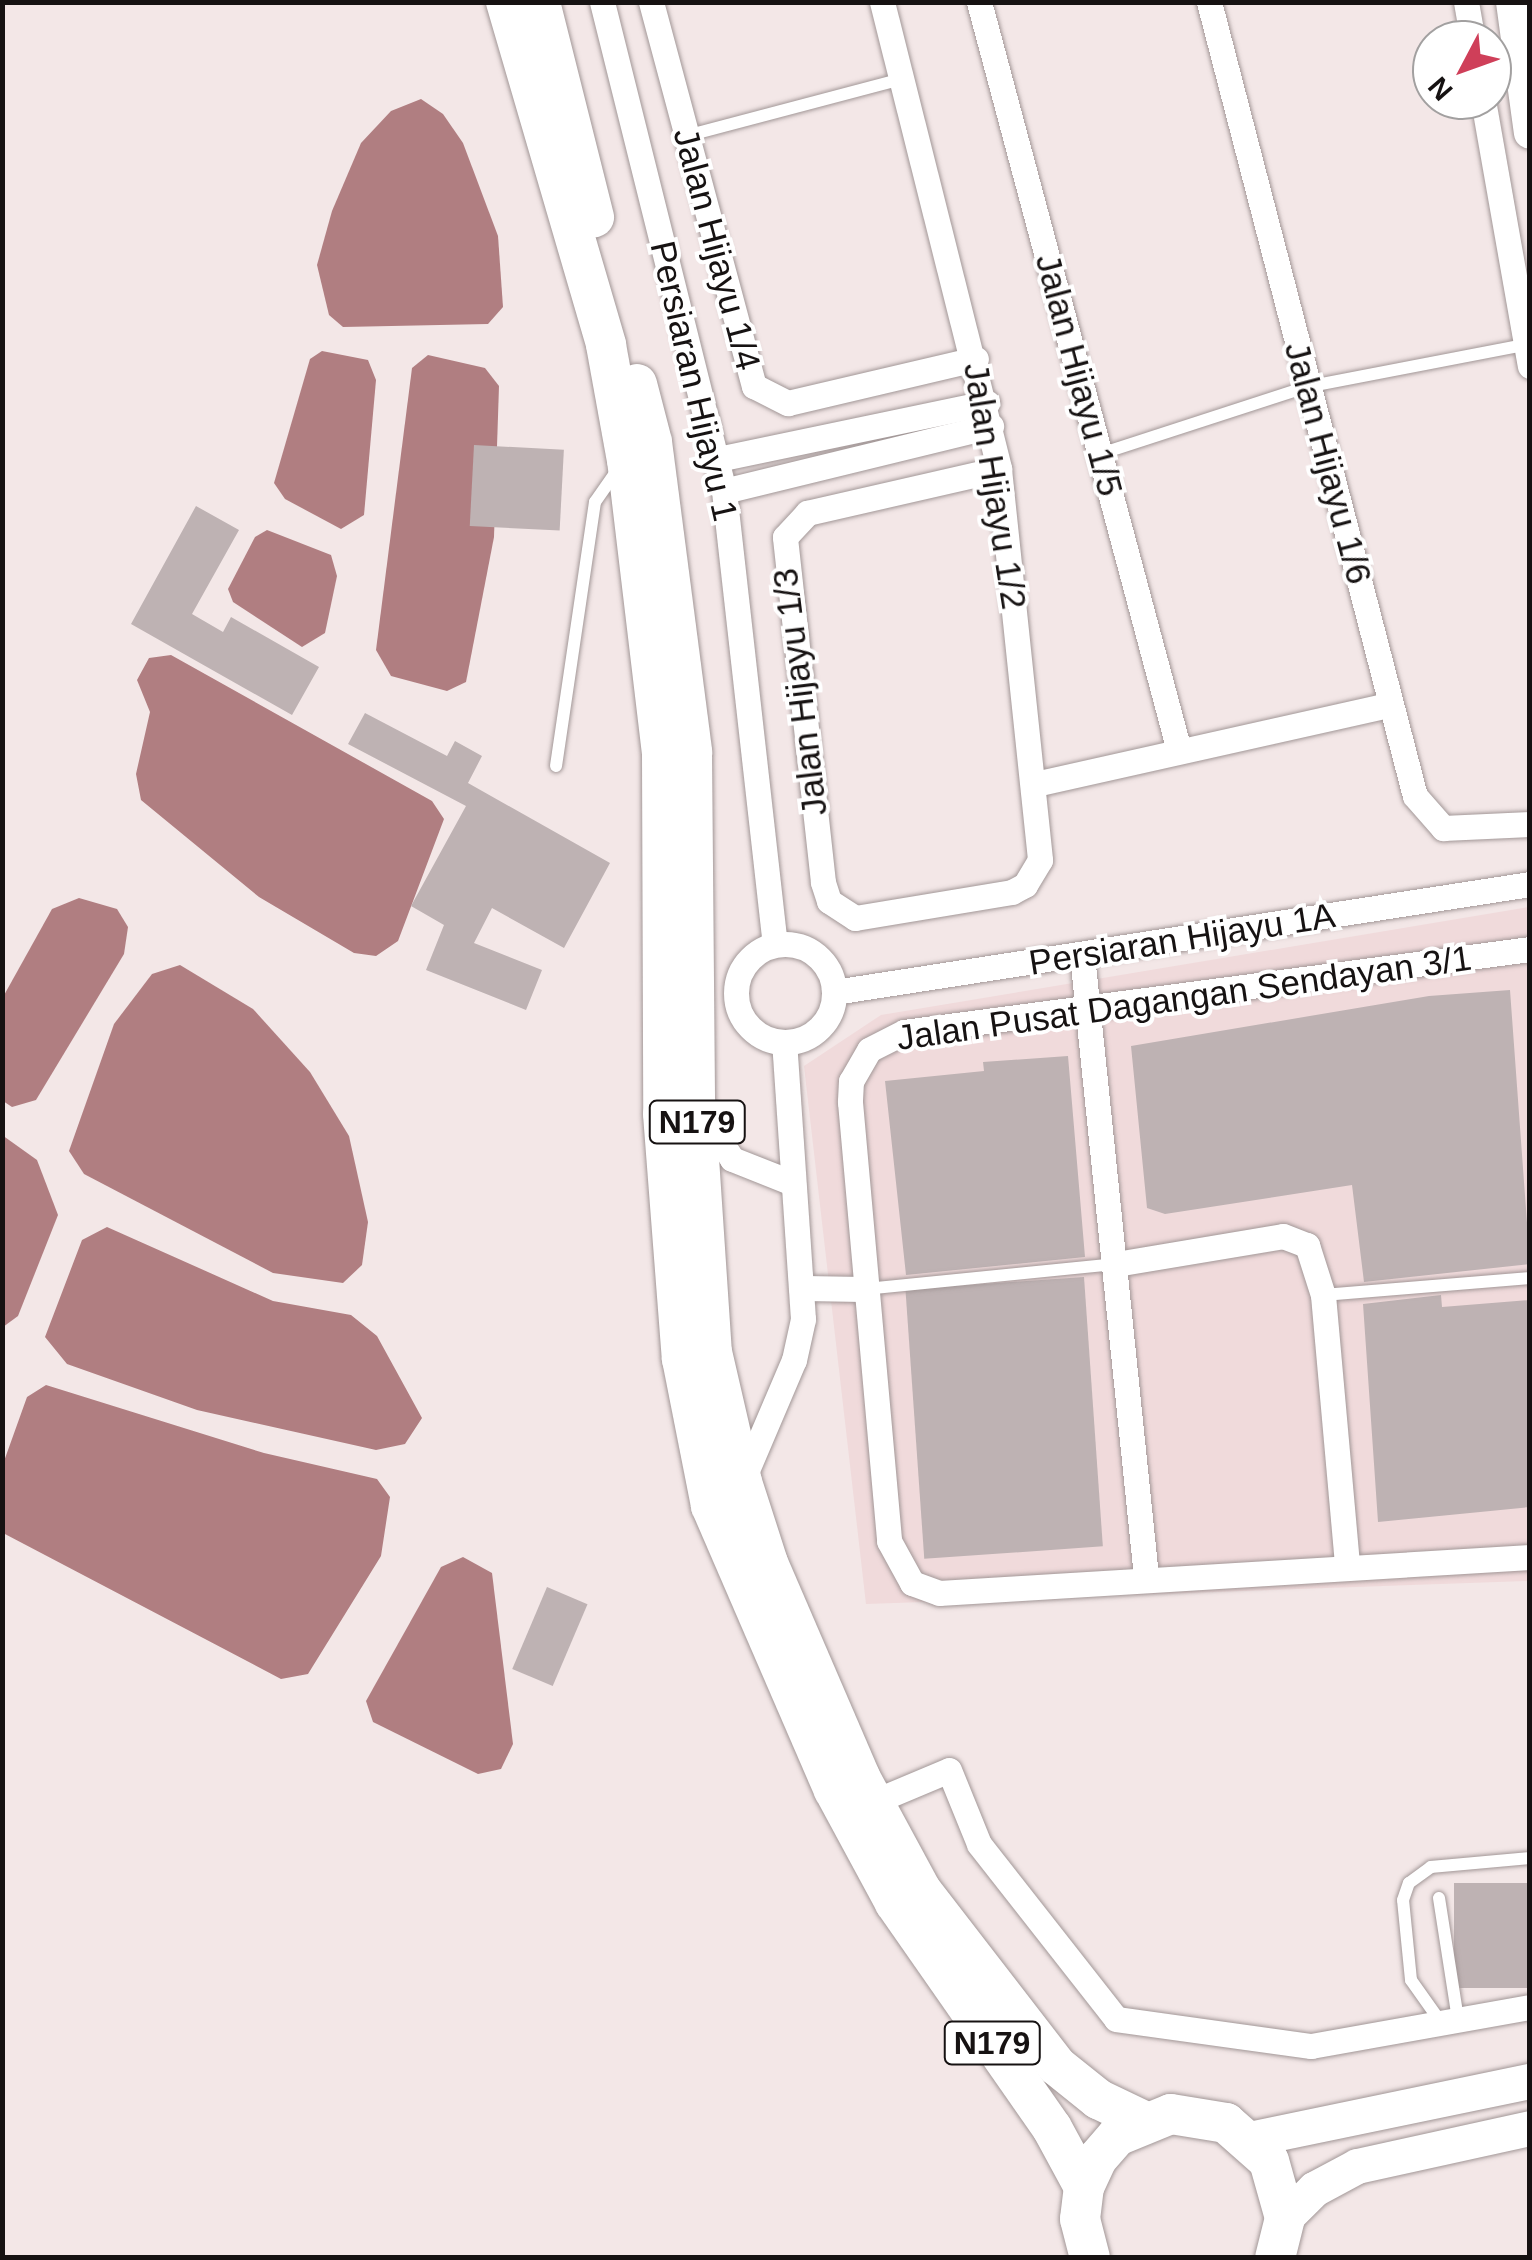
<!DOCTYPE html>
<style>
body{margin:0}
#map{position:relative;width:1532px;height:2260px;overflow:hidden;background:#f3e7e7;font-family:Helvetica,sans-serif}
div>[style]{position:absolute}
.built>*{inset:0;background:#f0dadb}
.water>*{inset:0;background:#b07e81}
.building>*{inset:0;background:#beb2b3;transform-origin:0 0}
.roads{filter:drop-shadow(0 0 2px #a29797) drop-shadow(0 0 2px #a29797)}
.service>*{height:12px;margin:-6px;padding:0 6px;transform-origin:6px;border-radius:6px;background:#fff}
.minor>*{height:25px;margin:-12.5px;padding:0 12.5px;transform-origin:12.5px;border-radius:12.5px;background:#fff}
.minor>.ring{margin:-12.5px;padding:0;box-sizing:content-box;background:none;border:25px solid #fff;border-radius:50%}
.tertiary>*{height:32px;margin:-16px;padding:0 16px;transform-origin:16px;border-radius:16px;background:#fff}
.secondary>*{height:35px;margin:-17.5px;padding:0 17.5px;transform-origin:17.5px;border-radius:17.5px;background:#fff}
.primary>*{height:40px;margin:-20px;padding:0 20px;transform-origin:20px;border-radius:20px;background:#fff}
span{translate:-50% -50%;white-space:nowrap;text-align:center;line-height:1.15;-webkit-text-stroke:8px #fff;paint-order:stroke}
.shield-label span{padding:2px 8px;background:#fff;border:2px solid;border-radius:8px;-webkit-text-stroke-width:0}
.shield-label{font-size:32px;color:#161212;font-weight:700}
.street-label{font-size:35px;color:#161212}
.frame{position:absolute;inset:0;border:5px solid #161212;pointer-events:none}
.north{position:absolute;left:1412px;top:20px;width:100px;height:100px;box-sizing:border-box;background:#fff;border:2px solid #a2a0a0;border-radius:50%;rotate:229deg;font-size:28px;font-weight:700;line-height:40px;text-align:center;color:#161212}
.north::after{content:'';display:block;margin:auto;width:35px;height:45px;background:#cf3f59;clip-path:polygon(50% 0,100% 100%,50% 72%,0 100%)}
</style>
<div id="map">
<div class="built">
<i style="clip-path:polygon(1529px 907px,1529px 1581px,866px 1604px,804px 1066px,881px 1015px)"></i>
</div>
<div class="water">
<i style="clip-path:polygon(421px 99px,443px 114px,463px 143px,498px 236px,503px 307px,488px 324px,343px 327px,329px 315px,317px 265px,332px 211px,361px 143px,391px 111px)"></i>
<i style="clip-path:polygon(322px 351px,368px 360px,376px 380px,364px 515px,341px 529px,285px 499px,274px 483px,310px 359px)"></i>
<i style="clip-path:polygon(428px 355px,485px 368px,499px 386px,494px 537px,466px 682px,447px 691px,391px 676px,376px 650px,412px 368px)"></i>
<i style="clip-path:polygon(267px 530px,331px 555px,337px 576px,325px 633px,302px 647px,233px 602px,228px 589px,255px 537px)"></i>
<i style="clip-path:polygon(171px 655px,432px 801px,444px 819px,398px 941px,376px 956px,354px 953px,259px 897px,141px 800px,136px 774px,150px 712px,137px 680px,149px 658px)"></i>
<i style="clip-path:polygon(79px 898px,117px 909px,128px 927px,124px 954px,36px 1100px,12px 1107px,3px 1101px,3px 997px,52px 909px)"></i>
<i style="clip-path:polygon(180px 965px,253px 1009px,310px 1072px,349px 1136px,368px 1222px,362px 1265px,343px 1283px,273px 1273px,84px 1174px,69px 1151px,114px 1024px,152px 974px)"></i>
<i style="clip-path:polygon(2px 1135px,37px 1160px,58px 1215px,18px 1316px,3px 1327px)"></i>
<i style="clip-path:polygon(107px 1227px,273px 1301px,351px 1315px,377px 1336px,422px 1418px,405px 1444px,376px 1450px,197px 1410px,67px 1364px,45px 1337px,82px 1240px)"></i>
<i style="clip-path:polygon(46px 1385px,264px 1453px,377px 1479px,390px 1497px,381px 1556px,308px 1674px,281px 1679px,3px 1533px,3px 1464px,27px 1397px)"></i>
<i style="clip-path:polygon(463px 1557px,492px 1573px,513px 1744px,501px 1769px,478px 1774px,373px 1722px,366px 1701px,441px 1567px)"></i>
</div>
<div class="building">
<i style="left:474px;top:445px;width:90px;height:81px;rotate:3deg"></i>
<i style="clip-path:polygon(196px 506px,239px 530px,192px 614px,223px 632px,231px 617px,319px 667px,292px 715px,131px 624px)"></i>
<i style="clip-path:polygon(365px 713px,447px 756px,455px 741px,482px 756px,468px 783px,610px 863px,564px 948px,492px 908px,474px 943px,542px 970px,526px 1010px,426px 970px,444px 925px,411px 906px,466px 806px,348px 744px)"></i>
<i style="clip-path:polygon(1510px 990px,1530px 1264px,1364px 1282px,1352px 1185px,1165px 1214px,1147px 1208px,1131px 1046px,1429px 996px)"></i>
<i style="clip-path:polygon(1068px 1056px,1085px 1257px,906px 1275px,885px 1081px,984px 1071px,983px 1062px)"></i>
<i style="left:1084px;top:1277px;width:270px;height:179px;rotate:86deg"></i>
<i style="clip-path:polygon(1441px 1295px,1442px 1307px,1530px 1300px,1530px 1507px,1378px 1522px,1363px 1304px)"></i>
<i style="left:547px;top:1587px;width:44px;height:89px;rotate:23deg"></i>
<i style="left:1530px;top:1883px;width:105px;height:76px;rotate:90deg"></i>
</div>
<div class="roads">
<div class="service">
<i style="left:686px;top:136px;width:223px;rotate:-14.8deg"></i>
<i style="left:1100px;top:454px;width:217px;rotate:-18deg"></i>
<i style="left:1306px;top:387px;width:222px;rotate:-10.9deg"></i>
<i style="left:556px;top:766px;width:267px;rotate:-81.6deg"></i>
<i style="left:595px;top:502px;width:40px;rotate:-55.1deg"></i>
<i style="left:865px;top:1289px;width:252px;rotate:-5.7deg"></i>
<i style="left:1323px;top:1295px;width:208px;rotate:-4.7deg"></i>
<i style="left:1439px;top:1898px;width:123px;rotate:81.1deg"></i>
<i style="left:1440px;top:2021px;width:50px;rotate:-125.3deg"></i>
<i style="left:1411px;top:1980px;width:80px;rotate:-95.7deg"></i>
<i style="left:1403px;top:1900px;width:18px;rotate:-71deg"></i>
<i style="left:1409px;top:1883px;width:27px;rotate:-36deg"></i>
<i style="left:1431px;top:1867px;width:99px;rotate:-5.2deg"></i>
</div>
<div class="minor">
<i style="left:602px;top:2px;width:504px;rotate:75.99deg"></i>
<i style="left:724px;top:491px;width:456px;rotate:83.6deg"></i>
<i style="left:651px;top:2px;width:398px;rotate:75deg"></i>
<i style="left:754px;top:386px;width:38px;rotate:27deg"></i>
<i style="left:788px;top:403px;width:193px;rotate:-13.2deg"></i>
<i style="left:882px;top:2px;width:481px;rotate:75.9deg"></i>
<i style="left:999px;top:469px;width:393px;rotate:84deg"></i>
<i style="left:1040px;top:860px;width:29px;rotate:121deg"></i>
<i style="left:1025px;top:885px;width:15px;rotate:152deg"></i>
<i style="left:1012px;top:892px;width:159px;rotate:170.6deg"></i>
<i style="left:855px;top:918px;width:31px;rotate:-147deg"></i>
<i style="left:829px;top:901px;width:20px;rotate:-108deg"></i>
<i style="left:823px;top:882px;width:347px;rotate:-96.3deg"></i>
<i style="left:785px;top:537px;width:33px;rotate:-47deg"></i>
<i style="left:807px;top:513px;width:197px;rotate:-12.9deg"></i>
<i style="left:979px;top:2px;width:771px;rotate:75.04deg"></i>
<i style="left:1209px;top:2px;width:820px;rotate:75.46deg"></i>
<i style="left:1415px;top:796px;width:43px;rotate:48.8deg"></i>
<i style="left:1443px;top:828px;width:87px;rotate:-2.6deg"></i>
<i style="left:1466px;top:2px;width:39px;rotate:80deg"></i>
<i style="left:1483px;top:100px;width:270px;rotate:80deg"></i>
<i style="left:718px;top:459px;width:275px;rotate:-11.8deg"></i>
<i style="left:724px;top:491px;width:275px;rotate:-13.7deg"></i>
<i style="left:1035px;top:784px;width:362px;rotate:-12.6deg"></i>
<i class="ring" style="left:736px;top:944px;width:73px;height:73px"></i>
<i style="left:1530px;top:949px;width:631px;rotate:172.45deg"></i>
<i style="left:904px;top:1032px;width:39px;rotate:153deg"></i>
<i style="left:869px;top:1050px;width:36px;rotate:120deg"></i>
<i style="left:851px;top:1081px;width:21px;rotate:93deg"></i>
<i style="left:850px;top:1102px;width:441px;rotate:84.9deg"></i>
<i style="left:889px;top:1541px;width:48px;rotate:61.3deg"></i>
<i style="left:912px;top:1583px;width:29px;rotate:20deg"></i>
<i style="left:939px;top:1593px;width:592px;rotate:-3.49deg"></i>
<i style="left:1082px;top:955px;width:624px;rotate:84.12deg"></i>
<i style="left:834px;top:992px;width:704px;rotate:-8.82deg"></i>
<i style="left:704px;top:1116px;width:51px;rotate:56.9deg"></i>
<i style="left:732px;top:1159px;width:62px;rotate:21.6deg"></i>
<i style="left:1116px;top:1264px;width:169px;rotate:-9.5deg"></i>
<i style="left:1283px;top:1236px;width:26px;rotate:21deg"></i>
<i style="left:1307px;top:1245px;width:52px;rotate:72.3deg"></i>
<i style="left:1323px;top:1295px;width:269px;rotate:84.9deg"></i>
<i style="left:802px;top:1288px;width:63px;rotate:0.9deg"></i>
<i style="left:744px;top:1477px;width:127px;rotate:-66.9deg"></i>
<i style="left:794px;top:1360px;width:42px;rotate:-77.6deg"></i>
<i style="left:803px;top:1319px;width:277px;rotate:-93.9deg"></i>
<i style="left:873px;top:1802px;width:82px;rotate:-22.8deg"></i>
<i style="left:949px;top:1770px;width:80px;rotate:67.9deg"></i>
<i style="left:979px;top:1844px;width:222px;rotate:51.9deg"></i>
<i style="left:1116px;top:2019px;width:197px;rotate:7.9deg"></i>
<i style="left:1311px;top:2046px;width:222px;rotate:-10.1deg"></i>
</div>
<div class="tertiary">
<i style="left:1512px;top:2px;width:132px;rotate:82.2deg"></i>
</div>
<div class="secondary">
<i style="left:1249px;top:2139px;width:287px;rotate:-11.7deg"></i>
<i style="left:1285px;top:2218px;width:41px;rotate:-45deg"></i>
<i style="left:1314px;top:2189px;width:49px;rotate:-28.1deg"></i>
<i style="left:1357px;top:2166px;width:177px;rotate:-12.4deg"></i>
</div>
<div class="primary">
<i style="left:506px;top:2px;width:357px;rotate:73.7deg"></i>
<i style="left:606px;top:345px;width:117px;rotate:79.7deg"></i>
<i style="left:627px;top:460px;width:297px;rotate:83.2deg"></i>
<i style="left:662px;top:755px;width:359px;rotate:89.8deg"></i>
<i style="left:663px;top:1114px;width:246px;rotate:85.6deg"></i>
<i style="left:682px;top:1359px;width:150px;rotate:78.8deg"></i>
<i style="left:711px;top:1506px;width:309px;rotate:66.6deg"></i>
<i style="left:834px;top:1790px;width:128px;rotate:61.6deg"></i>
<i style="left:895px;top:1903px;width:274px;rotate:55.1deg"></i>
<i style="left:1052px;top:2128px;width:67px;rotate:61.5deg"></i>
<i style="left:540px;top:2px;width:222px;rotate:75.9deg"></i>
<i style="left:637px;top:384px;width:60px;rotate:75.5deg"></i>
<i style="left:652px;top:442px;width:313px;rotate:82.6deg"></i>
<i style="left:692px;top:752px;width:346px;rotate:89.5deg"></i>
<i style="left:695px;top:1098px;width:255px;rotate:86.2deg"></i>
<i style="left:712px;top:1352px;width:133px;rotate:77deg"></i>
<i style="left:742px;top:1482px;width:85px;rotate:72.2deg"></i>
<i style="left:768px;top:1563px;width:233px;rotate:66.7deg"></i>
<i style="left:860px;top:1777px;width:128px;rotate:61.6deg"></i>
<i style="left:921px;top:1890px;width:222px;rotate:52.3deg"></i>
<i style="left:1057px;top:2066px;width:53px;rotate:38.8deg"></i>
<i style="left:1098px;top:2099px;width:51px;rotate:25.6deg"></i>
<i style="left:1090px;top:2258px;width:40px;rotate:-104.4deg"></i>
<i style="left:1080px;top:2219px;width:32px;rotate:-83deg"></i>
<i style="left:1084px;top:2187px;width:31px;rotate:-65deg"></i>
<i style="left:1097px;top:2159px;width:30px;rotate:-49deg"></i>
<i style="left:1117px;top:2136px;width:58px;rotate:-22.2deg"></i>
<i style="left:1171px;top:2114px;width:56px;rotate:9.3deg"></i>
<i style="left:1226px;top:2123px;width:57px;rotate:41.5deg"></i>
<i style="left:1269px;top:2161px;width:59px;rotate:74.3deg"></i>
<i style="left:1285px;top:2218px;width:41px;rotate:104deg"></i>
</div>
</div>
<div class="shield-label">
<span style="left:697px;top:1122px">N179</span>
<span style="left:992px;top:2043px">N179</span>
</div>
<div class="street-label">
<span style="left:717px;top:249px;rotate:75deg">Jalan Hijayu 1/4</span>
<span style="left:1079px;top:375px;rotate:75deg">Jalan Hijayu 1/5</span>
<span style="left:694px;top:381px;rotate:77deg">Persiaran Hijayu 1</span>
<span style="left:1328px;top:463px;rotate:75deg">Jalan Hijayu 1/6</span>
<span style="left:995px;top:486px;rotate:81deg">Jalan Hijayu 1/2</span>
<span style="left:800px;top:692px;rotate:-97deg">Jalan Hijayu 1/3</span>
<span style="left:1182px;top:939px;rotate:-9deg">Persiaran Hijayu 1A</span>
<span style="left:1184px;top:998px;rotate:-8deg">Jalan Pusat Dagangan Sendayan 3/1</span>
</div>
<div class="frame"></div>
<div class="north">N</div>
</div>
